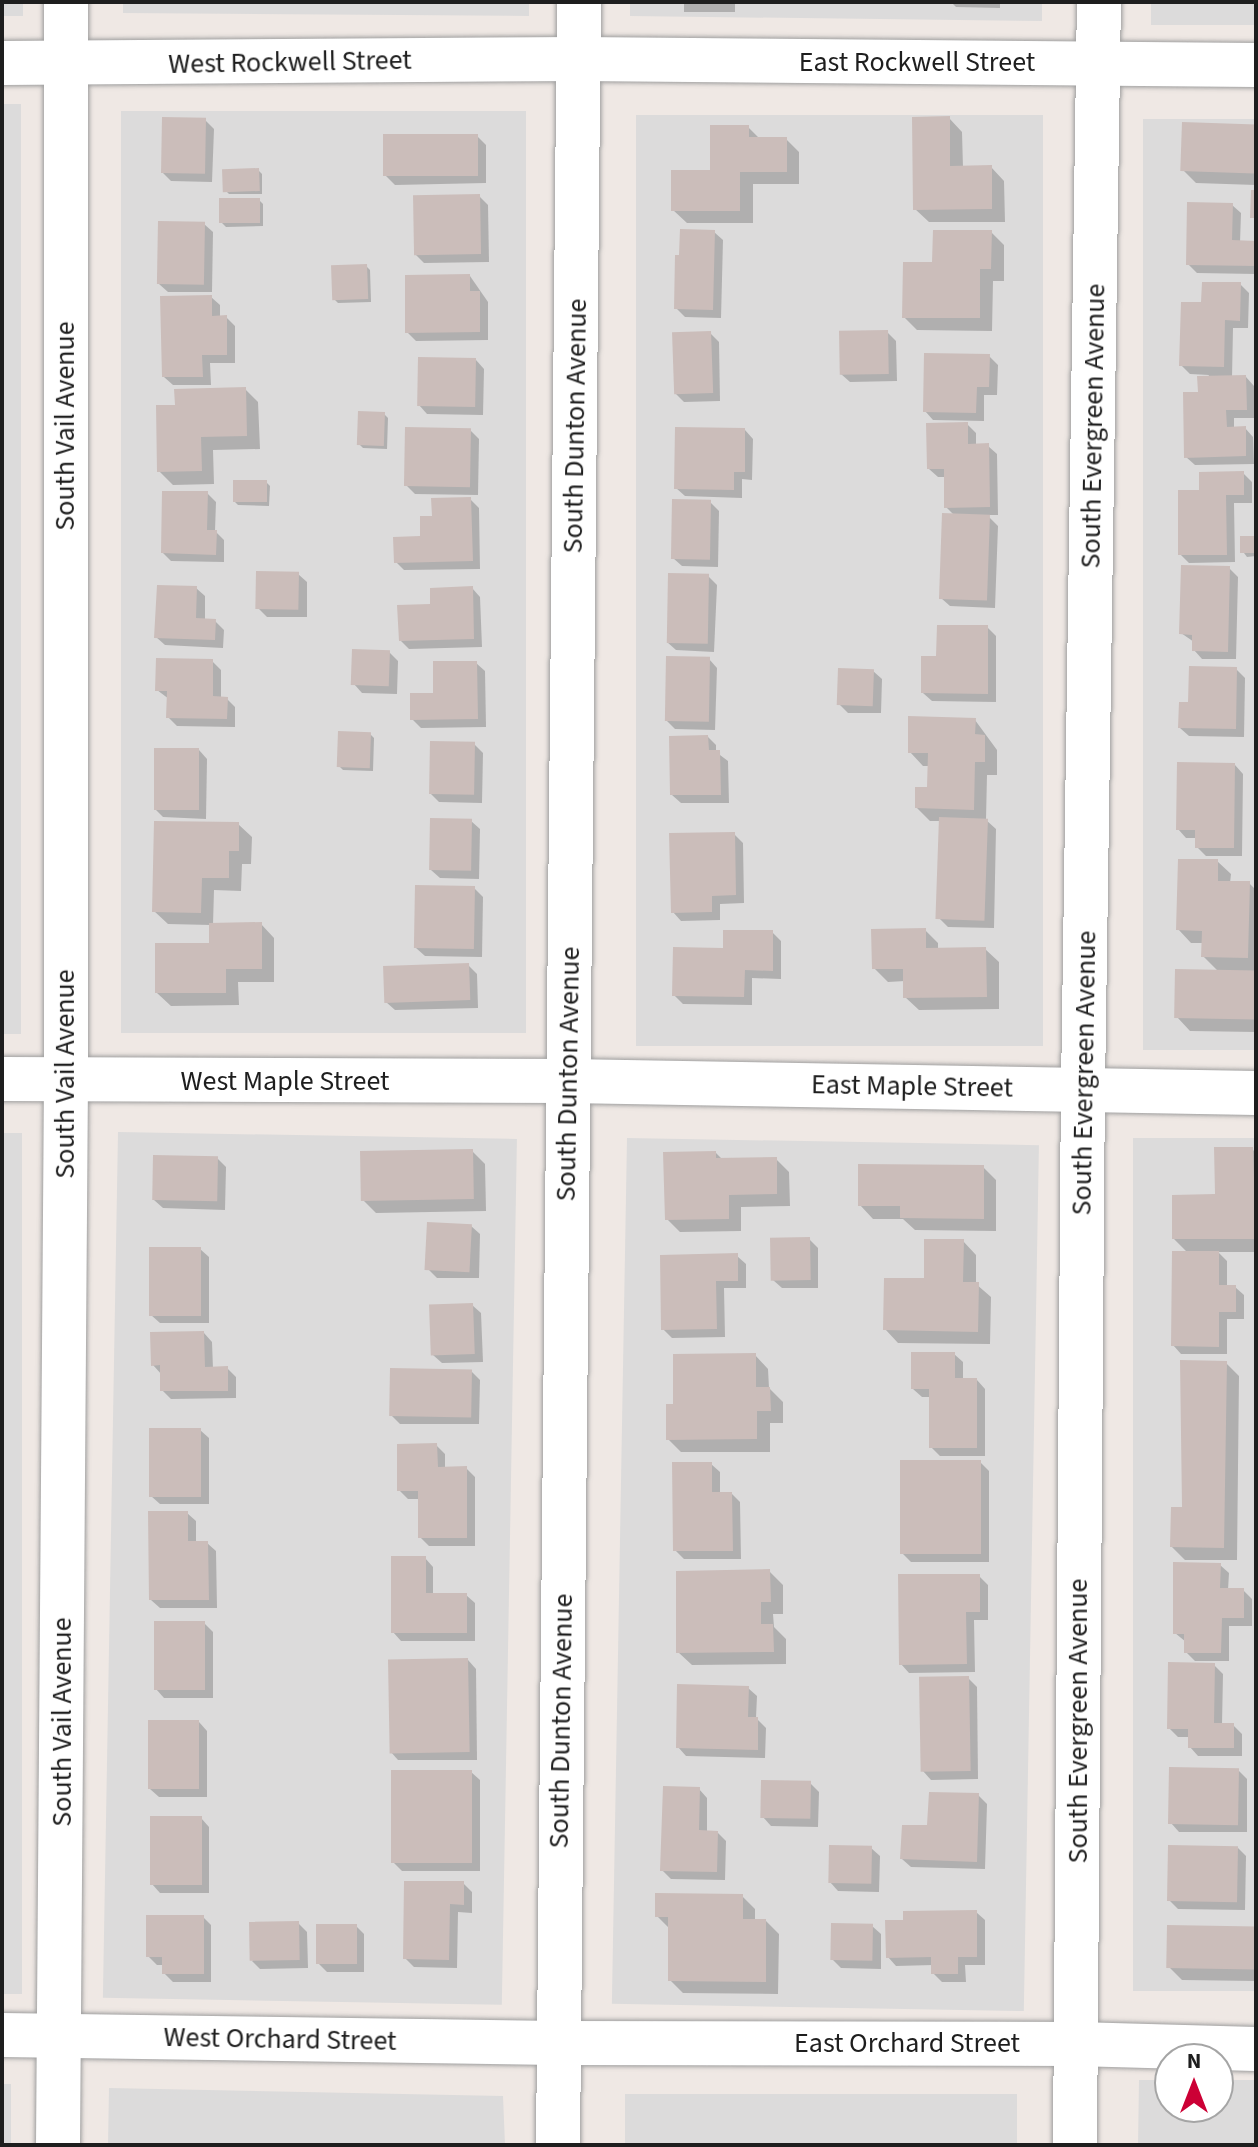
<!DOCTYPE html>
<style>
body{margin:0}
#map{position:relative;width:1258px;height:2147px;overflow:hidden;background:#efe8e4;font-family:"Source Sans 3",sans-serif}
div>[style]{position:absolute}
.residential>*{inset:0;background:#dcdbdb;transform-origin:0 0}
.shadow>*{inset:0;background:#0003;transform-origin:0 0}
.building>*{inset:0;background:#cbbdba;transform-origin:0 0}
.roads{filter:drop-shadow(0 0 2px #9f9f9f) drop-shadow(0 0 2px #9f9f9f)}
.minor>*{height:44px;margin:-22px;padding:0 22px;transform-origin:22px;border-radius:22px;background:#fff}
span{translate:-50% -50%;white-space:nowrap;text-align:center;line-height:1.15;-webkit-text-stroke:6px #fff;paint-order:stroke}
.street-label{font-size:28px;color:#1e1e1e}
.frame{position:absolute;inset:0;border:4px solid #1e1e1e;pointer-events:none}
.north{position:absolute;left:1154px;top:2043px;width:80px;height:80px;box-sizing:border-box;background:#fff;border:2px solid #a5a5a5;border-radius:50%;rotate:0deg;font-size:22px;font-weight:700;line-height:32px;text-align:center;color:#1e1e1e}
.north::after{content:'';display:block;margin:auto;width:28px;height:36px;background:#cc0035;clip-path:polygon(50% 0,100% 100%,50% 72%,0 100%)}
</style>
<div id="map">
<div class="residential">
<i style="left:2px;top:2px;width:21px;height:14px"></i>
<i style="clip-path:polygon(123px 2px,529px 2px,529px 16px,123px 13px)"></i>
<i style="clip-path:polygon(630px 2px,1042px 2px,1042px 21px,630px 16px)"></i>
<i style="left:1151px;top:2px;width:105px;height:23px"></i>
<i style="left:2px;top:104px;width:19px;height:930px"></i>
<i style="left:121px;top:111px;width:405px;height:922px"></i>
<i style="left:1043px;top:115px;width:931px;height:407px;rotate:90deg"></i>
<i style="left:1256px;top:119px;width:931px;height:113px;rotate:90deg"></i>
<i style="left:118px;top:1132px;width:399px;height:866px;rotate:1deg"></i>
<i style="left:2px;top:1133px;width:20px;height:861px"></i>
<i style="left:627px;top:1138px;width:412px;height:866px;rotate:1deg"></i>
<i style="left:1133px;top:1138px;width:123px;height:853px"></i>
<i style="clip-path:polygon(1139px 2080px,1170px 2080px,1170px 2107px,1218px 2107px,1218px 2080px,1256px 2080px,1256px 2145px,1138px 2145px)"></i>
<i style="left:2px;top:2084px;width:9px;height:61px"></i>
<i style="clip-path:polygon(109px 2088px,503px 2096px,505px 2145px,108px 2145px)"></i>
<i style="left:625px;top:2094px;width:392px;height:51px"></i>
</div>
<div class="shadow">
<i style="left:684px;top:2px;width:51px;height:10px"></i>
<i style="clip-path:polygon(951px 2px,1000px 2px,1000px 8px,956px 7px)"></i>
<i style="clip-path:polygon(949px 118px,962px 132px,963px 168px,991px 167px,1004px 181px,1005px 222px,929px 222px,915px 209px)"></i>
<i style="clip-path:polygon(205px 120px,214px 129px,212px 182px,171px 181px,162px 172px)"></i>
<i style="clip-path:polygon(1256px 126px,1256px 185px,1196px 183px,1183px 170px)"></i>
<i style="clip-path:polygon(748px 127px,760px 139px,786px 139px,799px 152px,799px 184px,753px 184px,753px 223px,687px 223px,673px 210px,712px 172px)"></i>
<i style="clip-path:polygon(477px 136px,486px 145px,486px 183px,395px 185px,386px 176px)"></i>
<i style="clip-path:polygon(258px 170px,262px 174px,262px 194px,229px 194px,225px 190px)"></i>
<i style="clip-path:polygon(479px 196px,488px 205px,489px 262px,424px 263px,415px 254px)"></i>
<i style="clip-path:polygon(259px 200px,263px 204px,263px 226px,226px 227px,222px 223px)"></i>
<i style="clip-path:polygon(1232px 205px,1241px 213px,1240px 243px,1256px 243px,1256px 274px,1197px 273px,1188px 264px)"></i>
<i style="clip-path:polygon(204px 224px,213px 232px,212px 292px,168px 292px,159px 284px)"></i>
<i style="clip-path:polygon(714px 232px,723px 240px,721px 318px,685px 317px,676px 308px)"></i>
<i style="clip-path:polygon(991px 232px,1004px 245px,1004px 281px,993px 281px,992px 331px,917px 330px,904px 317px,934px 264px)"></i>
<i style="clip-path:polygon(366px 266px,370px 270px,371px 302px,338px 303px,334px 299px)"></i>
<i style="clip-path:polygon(470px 276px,488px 302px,488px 340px,416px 341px,407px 332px)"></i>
<i style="clip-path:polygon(1240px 284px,1249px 293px,1248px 328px,1233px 328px,1232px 378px,1246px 377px,1254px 386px,1255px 418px,1234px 418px,1234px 428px,1245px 428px,1253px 437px,1254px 464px,1195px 465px,1186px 457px,1200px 394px,1209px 375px,1190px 374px,1181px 365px,1203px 305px)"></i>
<i style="clip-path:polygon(211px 297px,220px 305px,220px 318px,226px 317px,235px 326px,235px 363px,210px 363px,211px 385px,173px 385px,164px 377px)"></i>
<i style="clip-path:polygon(887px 332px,896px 341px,897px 381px,850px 382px,841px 374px)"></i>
<i style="clip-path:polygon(710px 333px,719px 342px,720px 401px,684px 402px,675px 393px)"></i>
<i style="clip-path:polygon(989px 356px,998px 365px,997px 395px,984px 395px,984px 421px,933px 420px,925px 411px)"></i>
<i style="clip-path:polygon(476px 360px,484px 369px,483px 415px,427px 414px,419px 405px)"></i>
<i style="clip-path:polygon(245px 389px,258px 402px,260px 449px,213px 450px,214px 484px,173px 485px,159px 471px,177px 407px)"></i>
<i style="clip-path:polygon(384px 414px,388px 418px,387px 449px,363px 448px,359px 444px)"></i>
<i style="clip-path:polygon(965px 422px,976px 433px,976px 446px,988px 446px,997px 454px,998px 515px,987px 515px,998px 526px,995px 608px,950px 606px,941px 598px,955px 516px,946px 507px,946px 477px,938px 477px,929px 469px)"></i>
<i style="clip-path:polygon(470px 430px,479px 439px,478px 495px,415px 494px,407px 486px)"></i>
<i style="clip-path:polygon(745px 430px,753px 439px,752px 480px,742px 479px,742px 498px,685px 496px,676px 488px)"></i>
<i style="clip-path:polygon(1243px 473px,1252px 482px,1252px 503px,1234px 503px,1235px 562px,1189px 563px,1180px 554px,1201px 492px)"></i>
<i style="clip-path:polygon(266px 482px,270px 486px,269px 506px,238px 505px,234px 501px)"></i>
<i style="clip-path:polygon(207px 493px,216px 502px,215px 531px,224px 540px,224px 562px,171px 561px,163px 553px)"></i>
<i style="clip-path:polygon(470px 499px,479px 508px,480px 569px,404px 570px,396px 562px,422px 538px,434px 518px)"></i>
<i style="clip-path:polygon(710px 502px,719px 511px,718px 567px,682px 566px,673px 558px)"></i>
<i style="clip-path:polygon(1256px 538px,1256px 556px,1247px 557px,1244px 553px)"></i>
<i style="clip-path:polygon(1229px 568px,1238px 577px,1236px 659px,1202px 659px,1194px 650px,1194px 642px,1181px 633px)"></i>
<i style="clip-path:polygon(298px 574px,307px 582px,307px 617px,267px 617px,258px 608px)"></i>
<i style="clip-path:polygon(708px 576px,717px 585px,714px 652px,676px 650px,667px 642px)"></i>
<i style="clip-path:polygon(196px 588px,205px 596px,205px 621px,215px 621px,224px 630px,223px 648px,165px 645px,156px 637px)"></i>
<i style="clip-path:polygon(472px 588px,480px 597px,482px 647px,409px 649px,401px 641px,432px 606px)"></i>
<i style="clip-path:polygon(987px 627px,996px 636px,996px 702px,932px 701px,923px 693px,938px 658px)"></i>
<i style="clip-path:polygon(389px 652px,398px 661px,397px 694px,362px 693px,354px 684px)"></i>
<i style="clip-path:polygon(709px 659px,717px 668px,715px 730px,675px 729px,666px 720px)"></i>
<i style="clip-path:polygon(212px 661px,221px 670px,221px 698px,227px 699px,235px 707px,235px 727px,177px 726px,168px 717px,169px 699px,157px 690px)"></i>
<i style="clip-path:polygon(476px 663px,485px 671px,486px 727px,421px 728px,412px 719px,435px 695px)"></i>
<i style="clip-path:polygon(1236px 669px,1245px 678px,1244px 737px,1189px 736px,1180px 728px,1190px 704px)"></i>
<i style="clip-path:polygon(873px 671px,882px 679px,881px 713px,848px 713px,839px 704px)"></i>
<i style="clip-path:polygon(975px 720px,997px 750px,997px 775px,987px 775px,986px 820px,996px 829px,994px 928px,948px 927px,939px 918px,941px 821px,930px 821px,917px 808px,929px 789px,929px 766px,923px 766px,910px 752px)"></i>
<i style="clip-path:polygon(370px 734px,374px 738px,373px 771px,343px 770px,339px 766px)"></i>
<i style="clip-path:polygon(708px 737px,716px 745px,716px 752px,728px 761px,729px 803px,681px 803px,672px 795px)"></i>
<i style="clip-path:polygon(474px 744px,483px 753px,482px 803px,439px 802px,430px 793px)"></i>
<i style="clip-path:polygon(199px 750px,207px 759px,206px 819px,163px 817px,155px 809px)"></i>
<i style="clip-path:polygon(1235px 765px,1243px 774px,1242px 856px,1206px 856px,1197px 847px,1197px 838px,1186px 838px,1178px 829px)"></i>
<i style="clip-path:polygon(471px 821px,480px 829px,479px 879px,440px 878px,431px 870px)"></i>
<i style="clip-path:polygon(238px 824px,252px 837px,251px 864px,242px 864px,241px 891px,214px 890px,213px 925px,261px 924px,274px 938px,274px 982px,238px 982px,239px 1005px,171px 1006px,157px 993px,211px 945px,211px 925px,168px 924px,154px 911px)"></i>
<i style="clip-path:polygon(734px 834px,743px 843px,744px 903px,720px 904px,720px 920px,681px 921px,673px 912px)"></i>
<i style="clip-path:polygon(1217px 861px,1231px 874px,1230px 883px,1249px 883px,1256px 890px,1256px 1032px,1190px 1031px,1177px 1017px,1218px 971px,1203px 956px,1203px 943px,1191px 943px,1178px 929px)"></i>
<i style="clip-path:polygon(474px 888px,483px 897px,482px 957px,425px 956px,416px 948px)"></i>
<i style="clip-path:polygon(925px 930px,938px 943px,938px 950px,985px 949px,999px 962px,999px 1009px,919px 1010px,905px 997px,905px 981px,888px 982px,874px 968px)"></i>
<i style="clip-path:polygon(772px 932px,781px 941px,781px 979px,752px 978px,752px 1005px,683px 1004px,674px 995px,725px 950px)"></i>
<i style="clip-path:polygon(468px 965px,477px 974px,478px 1008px,395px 1010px,386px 1002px)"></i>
<i style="clip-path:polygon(1252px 1149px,1256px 1153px,1256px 1252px,1218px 1252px,1227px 1261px,1227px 1287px,1235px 1287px,1244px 1295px,1244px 1319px,1227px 1319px,1227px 1354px,1181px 1354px,1173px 1345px,1188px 1253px,1174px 1239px,1217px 1196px)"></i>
<i style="clip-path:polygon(472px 1151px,485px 1164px,486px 1211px,376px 1213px,363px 1200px)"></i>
<i style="clip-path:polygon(716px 1153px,723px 1160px,776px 1159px,789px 1172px,790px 1206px,741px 1207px,741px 1231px,680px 1232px,667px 1219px)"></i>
<i style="clip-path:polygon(217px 1158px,226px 1167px,225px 1210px,163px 1208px,154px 1200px)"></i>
<i style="clip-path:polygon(983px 1167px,996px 1180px,996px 1231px,915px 1230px,903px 1219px,873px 1219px,860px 1205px)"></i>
<i style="clip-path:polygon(471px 1226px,480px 1234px,479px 1278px,437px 1278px,428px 1269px)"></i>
<i style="clip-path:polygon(809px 1239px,818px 1248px,818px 1288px,782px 1288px,773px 1280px)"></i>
<i style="clip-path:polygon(963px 1241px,976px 1255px,976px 1284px,991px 1297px,990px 1344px,898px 1343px,885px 1329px)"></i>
<i style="clip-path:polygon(200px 1249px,209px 1257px,209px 1323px,160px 1323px,151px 1315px)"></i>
<i style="clip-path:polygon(737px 1256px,746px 1264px,746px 1288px,724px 1288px,725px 1337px,672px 1338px,663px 1329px)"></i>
<i style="clip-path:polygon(472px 1305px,481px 1313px,483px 1362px,442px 1363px,433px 1355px)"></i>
<i style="clip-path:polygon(204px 1333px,212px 1342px,213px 1369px,227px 1368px,236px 1377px,236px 1398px,171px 1399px,162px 1390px,162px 1375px,153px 1365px)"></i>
<i style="clip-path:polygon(954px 1354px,963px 1362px,963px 1380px,977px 1380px,985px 1389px,985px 1456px,940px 1456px,931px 1447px,931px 1397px,922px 1397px,913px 1389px)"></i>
<i style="clip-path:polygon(755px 1355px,768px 1369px,769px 1388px,783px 1402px,783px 1423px,770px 1423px,770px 1452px,681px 1452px,668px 1439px,676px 1405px)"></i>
<i style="clip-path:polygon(1182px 1362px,1226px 1363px,1239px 1376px,1237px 1560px,1185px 1560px,1172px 1547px,1184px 1509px)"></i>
<i style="clip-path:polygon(471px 1371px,480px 1380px,479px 1424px,400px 1424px,391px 1415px)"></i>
<i style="clip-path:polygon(200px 1430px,209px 1438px,209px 1504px,160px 1504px,151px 1496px)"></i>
<i style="clip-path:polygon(436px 1445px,445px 1454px,445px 1469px,466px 1468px,475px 1477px,475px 1546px,429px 1546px,420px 1537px,420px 1499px,408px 1499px,399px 1490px)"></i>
<i style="clip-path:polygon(980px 1462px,989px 1471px,989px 1562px,911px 1562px,902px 1553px)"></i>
<i style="clip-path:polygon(711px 1464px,720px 1472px,720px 1494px,732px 1494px,740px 1502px,741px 1559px,684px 1559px,675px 1550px)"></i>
<i style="clip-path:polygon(187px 1513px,196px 1521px,196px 1543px,207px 1543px,216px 1551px,217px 1608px,160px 1608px,151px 1600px)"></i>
<i style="clip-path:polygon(425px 1558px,433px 1567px,433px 1595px,466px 1595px,475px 1603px,475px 1641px,401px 1641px,393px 1632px)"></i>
<i style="clip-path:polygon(1220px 1565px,1229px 1573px,1228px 1590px,1243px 1590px,1252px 1599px,1252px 1626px,1229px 1626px,1229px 1661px,1195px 1661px,1186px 1652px,1186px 1642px,1175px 1633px)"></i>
<i style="clip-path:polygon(769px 1571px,783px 1585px,783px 1614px,773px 1614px,774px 1627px,786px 1639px,786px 1664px,692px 1665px,678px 1652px)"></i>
<i style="clip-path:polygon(979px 1576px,988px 1585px,988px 1620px,974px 1620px,975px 1672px,909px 1673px,901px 1664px)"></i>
<i style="clip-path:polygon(204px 1623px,213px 1632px,213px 1698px,164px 1698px,156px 1689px)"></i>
<i style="clip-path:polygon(468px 1660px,476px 1669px,477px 1760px,398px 1760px,390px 1751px)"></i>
<i style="clip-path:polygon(1214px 1665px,1223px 1674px,1222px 1725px,1233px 1725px,1242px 1734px,1242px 1756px,1198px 1756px,1190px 1747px,1190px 1737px,1178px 1737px,1169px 1728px)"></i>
<i style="clip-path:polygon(968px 1678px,977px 1687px,978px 1779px,931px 1780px,923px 1771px)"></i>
<i style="clip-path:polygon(748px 1688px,757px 1696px,756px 1718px,766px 1728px,765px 1758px,686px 1756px,678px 1747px)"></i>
<i style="clip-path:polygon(199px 1722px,207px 1731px,207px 1797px,159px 1797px,150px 1789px)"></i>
<i style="clip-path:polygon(1238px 1770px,1247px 1779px,1247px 1832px,1179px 1832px,1171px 1823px)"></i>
<i style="clip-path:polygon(471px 1772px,480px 1780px,480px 1871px,402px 1871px,393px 1862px)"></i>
<i style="clip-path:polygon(810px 1783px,819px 1792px,818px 1827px,771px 1826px,763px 1817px)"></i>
<i style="clip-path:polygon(699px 1789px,707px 1798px,707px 1832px,718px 1833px,726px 1841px,725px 1880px,671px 1879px,662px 1870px)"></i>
<i style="clip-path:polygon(978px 1795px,987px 1804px,985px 1869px,911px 1867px,902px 1859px,929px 1828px)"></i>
<i style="clip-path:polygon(201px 1818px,209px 1827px,209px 1893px,160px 1893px,152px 1884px)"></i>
<i style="clip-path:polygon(871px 1848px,880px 1856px,879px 1892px,838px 1891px,830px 1882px)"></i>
<i style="clip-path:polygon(1238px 1848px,1246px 1856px,1245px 1910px,1178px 1909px,1169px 1900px)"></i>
<i style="clip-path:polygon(463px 1883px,472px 1892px,472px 1913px,458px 1912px,457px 1968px,414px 1967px,405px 1958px)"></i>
<i style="clip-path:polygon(742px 1896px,755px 1909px,755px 1921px,766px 1921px,779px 1934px,778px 1994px,683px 1993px,670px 1980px,670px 1929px,657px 1916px)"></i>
<i style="clip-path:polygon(976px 1912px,985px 1920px,985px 1965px,965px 1965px,966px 1982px,942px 1982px,933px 1973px,933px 1965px,896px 1966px,888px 1957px)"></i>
<i style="clip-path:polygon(203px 1917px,211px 1925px,211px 1982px,173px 1982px,164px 1973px,164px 1965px,157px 1965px,148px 1956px)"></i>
<i style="clip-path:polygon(298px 1923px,307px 1932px,308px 1968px,260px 1969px,252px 1961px)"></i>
<i style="clip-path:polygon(356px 1926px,364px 1934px,364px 1972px,327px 1972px,318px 1963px)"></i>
<i style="clip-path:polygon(872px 1926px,881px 1934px,881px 1969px,841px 1968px,832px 1959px)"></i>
<i style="clip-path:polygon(1256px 1928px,1256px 1981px,1182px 1980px,1169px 1967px)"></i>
</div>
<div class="building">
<i style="clip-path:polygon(950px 116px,950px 166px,992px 165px,992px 209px,913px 210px,912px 117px)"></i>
<i style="left:162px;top:117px;width:44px;height:56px;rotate:1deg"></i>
<i style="left:1182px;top:122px;width:74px;height:49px;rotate:2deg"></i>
<i style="clip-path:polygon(710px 125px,749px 125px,749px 137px,787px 137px,787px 172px,740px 172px,740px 211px,671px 211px,671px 170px,710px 170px)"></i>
<i style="left:478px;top:134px;width:42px;height:95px;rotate:90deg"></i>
<i style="left:259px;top:168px;width:23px;height:37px;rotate:88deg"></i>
<i style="clip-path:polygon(1251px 190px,1256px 190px,1256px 218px,1250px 218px)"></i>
<i style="left:480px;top:194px;width:60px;height:67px;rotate:89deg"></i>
<i style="left:260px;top:198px;width:25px;height:41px;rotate:90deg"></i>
<i style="clip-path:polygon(1187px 202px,1233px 203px,1232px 240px,1256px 241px,1256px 266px,1186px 265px)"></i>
<i style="left:158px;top:221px;width:47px;height:63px;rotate:1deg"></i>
<i style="clip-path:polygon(680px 229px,715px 230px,713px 310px,674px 309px,675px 255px,679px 255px)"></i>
<i style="clip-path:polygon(933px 230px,992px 230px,991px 269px,980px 269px,980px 318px,902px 318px,903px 262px,932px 262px)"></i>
<i style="left:367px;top:264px;width:35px;height:36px;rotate:88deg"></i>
<i style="clip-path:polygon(470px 274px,470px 291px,480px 291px,480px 332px,405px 333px,405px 275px)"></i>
<i style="clip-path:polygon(1202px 282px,1241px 282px,1240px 321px,1225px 320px,1224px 367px,1179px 366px,1181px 302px,1201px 302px)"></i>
<i style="clip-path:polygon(212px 295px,212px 316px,227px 315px,227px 355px,202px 355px,203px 377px,162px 377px,160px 296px)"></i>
<i style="left:888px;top:330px;width:44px;height:49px;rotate:89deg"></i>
<i style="left:711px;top:331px;width:62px;height:39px;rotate:88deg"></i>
<i style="clip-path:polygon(924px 353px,990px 354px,989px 387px,977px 387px,976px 413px,923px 412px)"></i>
<i style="left:418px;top:357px;width:58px;height:49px;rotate:1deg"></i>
<i style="clip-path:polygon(1246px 375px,1247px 410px,1226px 410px,1227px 427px,1246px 426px,1246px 456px,1184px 458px,1183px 392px,1198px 392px,1197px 376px)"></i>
<i style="clip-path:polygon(246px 387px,247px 436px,201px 437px,202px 471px,157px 472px,156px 405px,175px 405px,174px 389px)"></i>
<i style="left:358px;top:411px;width:27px;height:34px;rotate:2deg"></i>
<i style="clip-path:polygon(968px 422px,968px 444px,989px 443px,990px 507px,944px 508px,944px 469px,927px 469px,926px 423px)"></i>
<i style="left:405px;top:427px;width:66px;height:59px;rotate:1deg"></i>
<i style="clip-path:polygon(675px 427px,745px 428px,745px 472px,734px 472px,734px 490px,674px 489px)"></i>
<i style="clip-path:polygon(1244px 471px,1244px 495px,1226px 495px,1227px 555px,1178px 555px,1178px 490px,1199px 490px,1199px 472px)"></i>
<i style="left:233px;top:480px;width:34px;height:22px"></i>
<i style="clip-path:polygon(162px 491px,208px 491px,207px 530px,217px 530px,216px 555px,161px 553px)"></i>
<i style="clip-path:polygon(471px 497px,473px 561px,394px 563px,393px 537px,420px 536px,420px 516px,432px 516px,431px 498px)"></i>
<i style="left:672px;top:499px;width:39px;height:60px;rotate:1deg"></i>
<i style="left:942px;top:513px;width:48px;height:86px;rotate:2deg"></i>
<i style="left:1256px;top:536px;width:17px;height:16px;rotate:90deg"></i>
<i style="clip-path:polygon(1181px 565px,1230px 566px,1228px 652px,1192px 651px,1192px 635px,1179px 634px)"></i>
<i style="left:256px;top:571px;width:43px;height:38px;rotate:1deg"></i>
<i style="left:668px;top:573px;width:41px;height:70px;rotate:1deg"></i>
<i style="clip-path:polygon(157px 585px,197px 586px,196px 618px,216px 619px,215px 640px,154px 638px)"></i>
<i style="clip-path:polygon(473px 586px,474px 639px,399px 641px,397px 605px,430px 604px,430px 588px)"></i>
<i style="clip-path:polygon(937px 625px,988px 625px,988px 694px,921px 693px,921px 656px,936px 656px)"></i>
<i style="left:352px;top:649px;width:38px;height:36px;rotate:2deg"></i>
<i style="left:666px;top:656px;width:44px;height:65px;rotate:1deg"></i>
<i style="clip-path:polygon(156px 658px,213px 659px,213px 696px,228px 697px,227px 719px,166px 718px,167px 691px,155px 691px)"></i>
<i style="clip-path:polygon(433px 661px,477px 661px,478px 719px,410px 720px,410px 693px,433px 693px)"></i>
<i style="clip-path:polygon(1189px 666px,1237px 667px,1236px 729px,1178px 728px,1179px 702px,1188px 702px)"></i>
<i style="left:838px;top:668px;width:36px;height:37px;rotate:2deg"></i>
<i style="clip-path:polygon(908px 716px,976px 718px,975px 734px,985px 735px,985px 762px,975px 762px,974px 810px,915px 808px,915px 787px,927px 787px,928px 753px,908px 753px)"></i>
<i style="left:338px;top:731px;width:33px;height:36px;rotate:2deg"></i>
<i style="clip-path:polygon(708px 735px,709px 750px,720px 750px,721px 795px,670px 795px,669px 736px)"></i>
<i style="left:430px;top:741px;width:45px;height:53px;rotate:1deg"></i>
<i style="left:154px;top:748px;width:45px;height:62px"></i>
<i style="clip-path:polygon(1177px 762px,1235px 763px,1234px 848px,1195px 848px,1195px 830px,1176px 830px)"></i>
<i style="left:939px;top:817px;width:49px;height:102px;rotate:2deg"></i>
<i style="left:430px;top:818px;width:42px;height:52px;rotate:1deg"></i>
<i style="clip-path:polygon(154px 821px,239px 822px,239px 851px,229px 851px,229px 878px,202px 878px,201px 913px,152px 912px)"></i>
<i style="clip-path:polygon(735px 832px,736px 895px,712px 896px,712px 912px,671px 913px,669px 833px)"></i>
<i style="clip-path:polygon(1178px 859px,1218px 859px,1218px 881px,1250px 881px,1248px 958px,1201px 957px,1202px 931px,1176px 930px)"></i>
<i style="left:415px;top:885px;width:60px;height:63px;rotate:1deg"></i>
<i style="clip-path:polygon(262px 922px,262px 969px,226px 969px,226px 993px,155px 993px,155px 943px,209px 943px,209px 923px)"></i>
<i style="clip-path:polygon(926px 928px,926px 948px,986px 947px,987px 997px,903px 998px,903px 969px,872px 969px,871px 929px)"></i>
<i style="clip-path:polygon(723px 930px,773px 930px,773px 971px,745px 970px,744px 997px,672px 996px,673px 947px,723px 948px)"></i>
<i style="left:469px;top:963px;width:37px;height:86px;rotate:88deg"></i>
<i style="left:1175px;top:969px;width:81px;height:49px;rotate:1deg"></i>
<i style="clip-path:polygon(1214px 1147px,1253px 1147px,1256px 1239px,1172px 1239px,1172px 1195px,1215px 1194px)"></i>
<i style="left:473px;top:1149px;width:50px;height:113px;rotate:89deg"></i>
<i style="clip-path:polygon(716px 1151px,716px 1158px,777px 1157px,777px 1194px,729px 1195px,729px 1219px,665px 1220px,663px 1152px)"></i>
<i style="left:153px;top:1155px;width:65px;height:45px;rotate:1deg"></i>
<i style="clip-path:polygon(858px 1164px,984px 1165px,984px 1219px,900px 1218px,900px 1206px,858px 1206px)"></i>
<i style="left:427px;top:1222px;width:45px;height:48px;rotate:3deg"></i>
<i style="left:810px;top:1237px;width:43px;height:40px;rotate:89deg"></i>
<i style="clip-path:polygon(924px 1239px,964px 1239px,963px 1282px,979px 1282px,978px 1332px,883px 1330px,884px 1278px,924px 1278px)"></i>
<i style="left:149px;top:1247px;width:52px;height:69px"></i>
<i style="clip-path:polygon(1172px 1251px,1219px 1251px,1219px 1285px,1236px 1285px,1236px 1312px,1219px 1312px,1219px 1347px,1171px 1346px)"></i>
<i style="clip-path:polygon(738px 1253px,738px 1281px,716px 1281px,717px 1329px,661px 1330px,660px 1255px)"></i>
<i style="left:473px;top:1303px;width:51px;height:44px;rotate:88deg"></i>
<i style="clip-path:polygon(204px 1331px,205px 1367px,228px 1366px,228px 1391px,160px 1391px,160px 1365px,151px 1366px,150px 1332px)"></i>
<i style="clip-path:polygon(911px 1352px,955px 1352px,955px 1378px,977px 1378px,977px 1448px,929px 1448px,929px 1389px,911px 1389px)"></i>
<i style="clip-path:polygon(756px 1353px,756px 1387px,770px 1387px,771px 1411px,757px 1411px,757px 1439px,666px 1440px,666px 1404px,673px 1404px,673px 1354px)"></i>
<i style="clip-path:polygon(1180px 1360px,1227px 1361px,1224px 1548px,1170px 1547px,1171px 1507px,1182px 1507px)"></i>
<i style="left:390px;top:1368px;width:82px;height:48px;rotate:1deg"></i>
<i style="left:149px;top:1428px;width:52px;height:69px"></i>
<i style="clip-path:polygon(437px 1443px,438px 1467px,467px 1466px,467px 1538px,418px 1538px,418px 1491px,397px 1491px,397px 1444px)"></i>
<i style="left:900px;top:1460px;width:81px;height:94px"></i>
<i style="clip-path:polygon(672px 1462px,712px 1462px,712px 1492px,732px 1492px,733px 1551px,673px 1551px)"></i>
<i style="clip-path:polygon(148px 1511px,188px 1511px,188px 1541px,208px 1541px,209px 1600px,149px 1600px)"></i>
<i style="clip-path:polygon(391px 1556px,426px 1556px,426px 1593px,467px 1593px,467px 1633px,391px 1633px)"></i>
<i style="clip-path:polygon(1173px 1562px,1221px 1563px,1220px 1588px,1244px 1588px,1244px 1618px,1222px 1618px,1221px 1653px,1184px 1653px,1184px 1634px,1173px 1634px)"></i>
<i style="clip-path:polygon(770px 1569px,771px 1602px,761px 1602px,761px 1624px,773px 1624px,774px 1652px,676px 1653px,676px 1571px)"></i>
<i style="clip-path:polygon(898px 1574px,980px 1574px,980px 1612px,966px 1612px,967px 1664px,899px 1665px)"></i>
<i style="left:154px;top:1621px;width:51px;height:69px"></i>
<i style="left:468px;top:1658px;width:94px;height:80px;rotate:89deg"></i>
<i style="clip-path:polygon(1168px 1662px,1215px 1663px,1214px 1723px,1234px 1723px,1234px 1748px,1188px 1748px,1188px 1729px,1167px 1729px)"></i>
<i style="left:969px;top:1676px;width:95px;height:50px;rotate:89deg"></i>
<i style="clip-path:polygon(677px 1684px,749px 1686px,748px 1717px,758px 1717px,758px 1750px,676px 1748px)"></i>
<i style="left:148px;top:1720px;width:51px;height:69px"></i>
<i style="left:1169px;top:1767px;width:70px;height:57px;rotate:1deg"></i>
<i style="left:391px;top:1770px;width:81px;height:93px"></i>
<i style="left:761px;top:1780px;width:50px;height:38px;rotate:1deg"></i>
<i style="clip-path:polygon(663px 1786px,700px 1787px,699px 1830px,718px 1831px,717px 1872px,660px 1871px)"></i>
<i style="clip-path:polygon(929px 1792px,979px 1793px,977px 1862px,900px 1859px,902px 1825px,927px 1825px)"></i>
<i style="left:150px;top:1816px;width:52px;height:69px"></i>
<i style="left:829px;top:1845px;width:43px;height:38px;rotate:1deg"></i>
<i style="left:1168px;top:1845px;width:70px;height:56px;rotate:1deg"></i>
<i style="clip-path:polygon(404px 1881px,464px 1881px,464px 1905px,450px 1904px,449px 1960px,403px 1959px)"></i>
<i style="clip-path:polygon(655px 1893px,743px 1894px,743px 1919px,766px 1919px,766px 1982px,668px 1981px,668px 1917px,655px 1917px)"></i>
<i style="clip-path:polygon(977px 1910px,977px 1957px,958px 1957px,958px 1974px,931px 1974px,931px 1957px,886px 1958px,885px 1920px,903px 1920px,903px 1911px)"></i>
<i style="clip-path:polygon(146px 1915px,204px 1915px,204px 1974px,162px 1974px,162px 1957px,146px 1957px)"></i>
<i style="left:299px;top:1921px;width:39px;height:50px;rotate:89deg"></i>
<i style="left:831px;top:1923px;width:42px;height:37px;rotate:1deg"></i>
<i style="left:316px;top:1924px;width:41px;height:40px"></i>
<i style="left:1167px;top:1925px;width:89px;height:43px;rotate:1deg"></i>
</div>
<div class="roads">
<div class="minor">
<i style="left:2px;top:63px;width:577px;rotate:-0.4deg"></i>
<i style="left:579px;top:59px;width:677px;rotate:0.51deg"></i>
<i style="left:2px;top:1079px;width:566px;rotate:0.2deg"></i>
<i style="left:568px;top:1081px;width:688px;rotate:1deg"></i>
<i style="left:2px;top:2035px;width:556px;rotate:0.82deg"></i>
<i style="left:558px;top:2043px;width:518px;rotate:0.11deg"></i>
<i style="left:1076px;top:2044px;width:180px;rotate:1.6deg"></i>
<i style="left:58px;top:2145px;width:1065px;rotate:-89.57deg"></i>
<i style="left:66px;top:1080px;width:1078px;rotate:-90deg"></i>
<i style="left:558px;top:2145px;width:2143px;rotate:-89.44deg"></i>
<i style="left:1075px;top:2145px;width:1057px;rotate:-89.57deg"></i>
<i style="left:1083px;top:1088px;width:1086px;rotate:-89.16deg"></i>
</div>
</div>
<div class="street-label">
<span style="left:290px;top:62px;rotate:-1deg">West Rockwell Street</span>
<span style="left:917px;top:62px">East Rockwell Street</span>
<span style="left:65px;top:426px;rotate:-90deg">South Vail Avenue</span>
<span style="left:575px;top:426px;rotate:-89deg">South Dunton Avenue</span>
<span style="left:1093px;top:426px;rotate:-89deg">South Evergreen Avenue</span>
<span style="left:1084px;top:1073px;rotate:-89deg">South Evergreen Avenue</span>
<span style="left:65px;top:1074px;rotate:-90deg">South Vail Avenue</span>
<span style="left:568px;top:1074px;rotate:-89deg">South Dunton Avenue</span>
<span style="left:285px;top:1081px">West Maple Street</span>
<span style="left:912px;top:1086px;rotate:1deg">East Maple Street</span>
<span style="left:561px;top:1721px;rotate:-89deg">South Dunton Avenue</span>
<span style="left:1078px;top:1721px;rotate:-90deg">South Evergreen Avenue</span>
<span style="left:62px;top:1722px;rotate:-90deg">South Vail Avenue</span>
<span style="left:280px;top:2039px;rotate:1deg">West Orchard Street</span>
<span style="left:907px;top:2043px">East Orchard Street</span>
</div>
<div class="frame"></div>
<div class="north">N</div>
</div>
